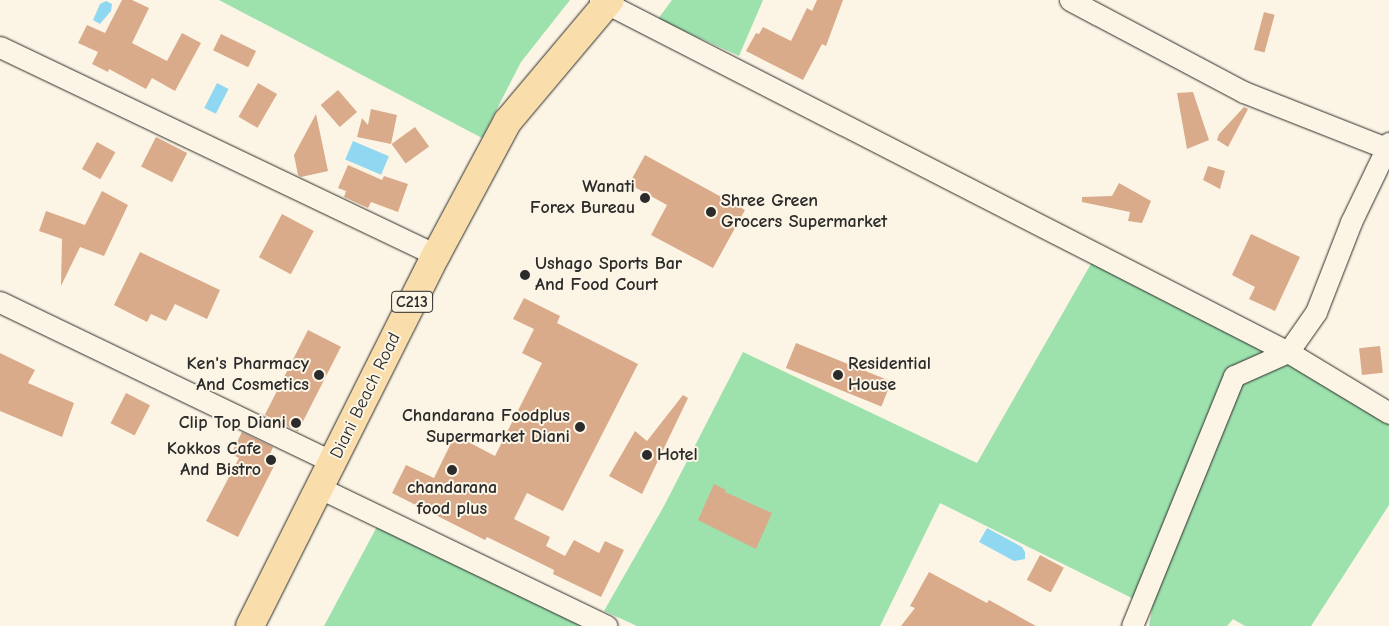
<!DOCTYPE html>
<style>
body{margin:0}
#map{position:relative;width:1389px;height:626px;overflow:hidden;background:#fcf5e5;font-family:"Comic Neue",sans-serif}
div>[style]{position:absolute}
.green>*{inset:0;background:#9de1ad}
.water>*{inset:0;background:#90d8f2;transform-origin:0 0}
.building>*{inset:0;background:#d9ab8b;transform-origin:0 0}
.roads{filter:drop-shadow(0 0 1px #2b2b2b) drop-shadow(0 0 1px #2b2b2b)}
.minor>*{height:21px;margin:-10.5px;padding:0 10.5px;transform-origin:10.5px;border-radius:10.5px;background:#fcf5e5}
.major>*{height:28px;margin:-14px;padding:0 14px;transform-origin:14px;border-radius:14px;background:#f9deab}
.dots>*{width:14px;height:14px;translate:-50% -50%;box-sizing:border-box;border:2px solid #fcf5e5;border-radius:50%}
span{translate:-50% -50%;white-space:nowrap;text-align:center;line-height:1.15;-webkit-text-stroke:4px #fcf5e5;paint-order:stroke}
.shield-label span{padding:1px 4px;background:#fcf5e5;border:1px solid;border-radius:4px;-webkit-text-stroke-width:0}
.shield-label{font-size:16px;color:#2b2b2b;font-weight:700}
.poi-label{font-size:18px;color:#2b2b2b;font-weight:700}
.right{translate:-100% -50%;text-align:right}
.left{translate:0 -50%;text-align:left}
.street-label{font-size:18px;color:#2b2b2b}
</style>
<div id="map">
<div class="green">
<i style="clip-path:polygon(219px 0,570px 0,521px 62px,482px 138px)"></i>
<i style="clip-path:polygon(672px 0,763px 0,739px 56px,658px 19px)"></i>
<i style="clip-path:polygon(1092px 262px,1311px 374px,1389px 420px,1389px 505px,1311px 626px,1245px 626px,1233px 619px,1227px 626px,1149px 626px,1152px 608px,940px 503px,880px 626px,637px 626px,604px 611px,664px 506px,743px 352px,977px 463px)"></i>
<i style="clip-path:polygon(380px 521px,595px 626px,324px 626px)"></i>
</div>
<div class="water">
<i style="clip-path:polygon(106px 1px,112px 4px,111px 11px,100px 24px,93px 20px,100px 4px)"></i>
<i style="left:217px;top:83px;width:13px;height:28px;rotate:27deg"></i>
<i style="left:353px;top:141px;width:39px;height:20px;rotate:23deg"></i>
<i style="clip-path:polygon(987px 528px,1022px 547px,1025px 552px,1025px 559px,1014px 561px,979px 542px)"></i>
</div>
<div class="building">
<i style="clip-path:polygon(122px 0,132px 0,149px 8px,132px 43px,167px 61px,182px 33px,201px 43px,175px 91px,152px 78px,146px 89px,109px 69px,108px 72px,92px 64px,98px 52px,78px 43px,87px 25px,105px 33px)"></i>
<i style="clip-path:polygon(817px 0,843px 0,826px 46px,822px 44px,803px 80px,746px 51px,756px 33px,759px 34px,763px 27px,791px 41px,807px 8px,812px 11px)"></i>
<i style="left:1264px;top:12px;width:11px;height:39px;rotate:15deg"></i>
<i style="left:221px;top:34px;width:39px;height:18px;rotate:26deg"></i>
<i style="left:258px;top:83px;width:22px;height:39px;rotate:30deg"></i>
<i style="left:338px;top:90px;width:29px;height:23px;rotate:49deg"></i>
<i style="clip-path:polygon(1193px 92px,1209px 140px,1187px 149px,1177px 93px)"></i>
<i style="clip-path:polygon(1244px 107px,1248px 109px,1228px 147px,1217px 140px,1219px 134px)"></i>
<i style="clip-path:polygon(371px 109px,397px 115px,391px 144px,357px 137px,362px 118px,368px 125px)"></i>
<i style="clip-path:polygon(316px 114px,328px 171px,301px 177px,298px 175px,294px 155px)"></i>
<i style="left:415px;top:127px;width:24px;height:29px;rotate:54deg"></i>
<i style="left:156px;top:137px;width:35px;height:33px;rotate:27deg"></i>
<i style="left:97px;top:142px;width:21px;height:31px;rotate:29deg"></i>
<i style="clip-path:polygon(645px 155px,745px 210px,713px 268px,651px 235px,667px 205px,629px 184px)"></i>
<i style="clip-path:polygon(348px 165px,382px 180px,384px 176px,408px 184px,398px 212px,371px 202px,368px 208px,344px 197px,346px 191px,338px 188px)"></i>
<i style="clip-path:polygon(1208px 166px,1225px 171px,1220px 189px,1203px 180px)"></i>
<i style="clip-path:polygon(1119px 183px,1151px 201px,1142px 223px,1128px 221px,1130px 212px,1082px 202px,1082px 197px,1112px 196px)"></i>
<i style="clip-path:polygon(102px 191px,128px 205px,104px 256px,80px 247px,61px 286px,62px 239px,39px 231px,46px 211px,85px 225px)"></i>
<i style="left:282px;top:214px;width:36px;height:49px;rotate:28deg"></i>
<i style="clip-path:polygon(1251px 234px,1300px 257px,1275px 311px,1249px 299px,1255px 287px,1232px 275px)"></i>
<i style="clip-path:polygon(140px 252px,220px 290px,207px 319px,175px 304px,166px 321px,151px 314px,147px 322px,114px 305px)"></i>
<i style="clip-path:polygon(524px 298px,560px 316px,557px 323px,638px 364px,563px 511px,527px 493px,514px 519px,550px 537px,546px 546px,565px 556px,574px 540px,599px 553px,605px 541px,624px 550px,601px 597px,553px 574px,554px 570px,487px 537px,485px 540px,392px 493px,406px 465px,434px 478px,455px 435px,495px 456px,542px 363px,522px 353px,534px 329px,513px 319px)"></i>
<i style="left:308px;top:330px;width:37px;height:95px;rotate:27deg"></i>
<i style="left:796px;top:343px;width:103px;height:27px;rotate:22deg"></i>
<i style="left:1380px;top:346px;width:27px;height:21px;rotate:84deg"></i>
<i style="clip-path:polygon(0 353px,35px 370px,28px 383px,74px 403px,62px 437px,0 411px)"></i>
<i style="left:126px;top:393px;width:27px;height:34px;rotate:27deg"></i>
<i style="clip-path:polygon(683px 395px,688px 398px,642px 494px,609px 476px,635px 431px,647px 441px)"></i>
<i style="clip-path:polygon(242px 432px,273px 447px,270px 454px,278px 458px,238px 537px,206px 521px,239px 458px,231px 454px)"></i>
<i style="clip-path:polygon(714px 484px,726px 490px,725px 492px,772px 513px,756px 549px,698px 520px)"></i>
<i style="left:1040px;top:555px;width:27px;height:28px;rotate:28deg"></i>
<i style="clip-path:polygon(929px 572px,987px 603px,989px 600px,1036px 626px,901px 626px,915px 608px,910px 606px)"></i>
</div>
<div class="roads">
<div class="minor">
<i style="left:600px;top:0;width:773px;rotate:27.1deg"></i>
<i style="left:1288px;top:352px;width:118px;rotate:31.1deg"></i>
<i style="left:1070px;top:0;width:197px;rotate:27.9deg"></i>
<i style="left:1244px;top:92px;width:153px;rotate:21.5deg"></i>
<i style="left:0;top:47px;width:483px;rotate:25.5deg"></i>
<i style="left:0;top:302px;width:369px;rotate:25.7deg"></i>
<i style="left:320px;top:488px;width:318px;rotate:25.7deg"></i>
<i style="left:1132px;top:626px;width:270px;rotate:-67.8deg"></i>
<i style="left:1234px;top:376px;width:59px;rotate:-24deg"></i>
<i style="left:1288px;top:352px;width:49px;rotate:-55deg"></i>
<i style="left:1316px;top:312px;width:97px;rotate:-68.7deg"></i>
<i style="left:1351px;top:222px;width:88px;rotate:-64.3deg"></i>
</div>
<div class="major">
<i style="left:250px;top:626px;width:415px;rotate:-63.4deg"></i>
<i style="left:436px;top:255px;width:152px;rotate:-61.8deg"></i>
<i style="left:508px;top:121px;width:158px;rotate:-49.9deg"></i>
</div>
</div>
<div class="dots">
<i style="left:645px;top:198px;background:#2b2b2b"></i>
<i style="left:711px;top:212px;background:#2b2b2b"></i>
<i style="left:525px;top:275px;background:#2b2b2b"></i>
<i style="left:319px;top:375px;background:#2b2b2b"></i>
<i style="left:838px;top:375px;background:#2b2b2b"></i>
<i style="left:296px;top:423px;background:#2b2b2b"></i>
<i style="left:580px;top:427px;background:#2b2b2b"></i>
<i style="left:647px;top:455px;background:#2b2b2b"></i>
<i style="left:271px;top:460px;background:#2b2b2b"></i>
<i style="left:452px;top:470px;background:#2b2b2b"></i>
</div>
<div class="shield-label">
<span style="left:412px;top:302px">C213</span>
</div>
<div class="poi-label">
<span class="right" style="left:635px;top:198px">Wanati<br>Forex Bureau</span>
<span class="left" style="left:721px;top:212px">Shree Green<br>Grocers Supermarket</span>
<span class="left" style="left:535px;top:275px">Ushago Sports Bar<br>And Food Court</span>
<span class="right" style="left:309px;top:375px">Ken's Pharmacy<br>And Cosmetics</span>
<span class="left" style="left:848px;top:375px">Residential<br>House</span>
<span class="right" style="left:570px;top:427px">Chandarana Foodplus<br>Supermarket Diani</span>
<span class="right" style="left:286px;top:423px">Clip Top Diani</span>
<span class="right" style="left:261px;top:460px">Kokkos Cafe<br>And Bistro</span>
<span class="left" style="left:657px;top:455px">Hotel</span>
<span style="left:452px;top:499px">chandarana<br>food plus</span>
</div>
<div class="street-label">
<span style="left:366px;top:396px;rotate:-64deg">Diani Beach Road</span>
</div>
</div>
